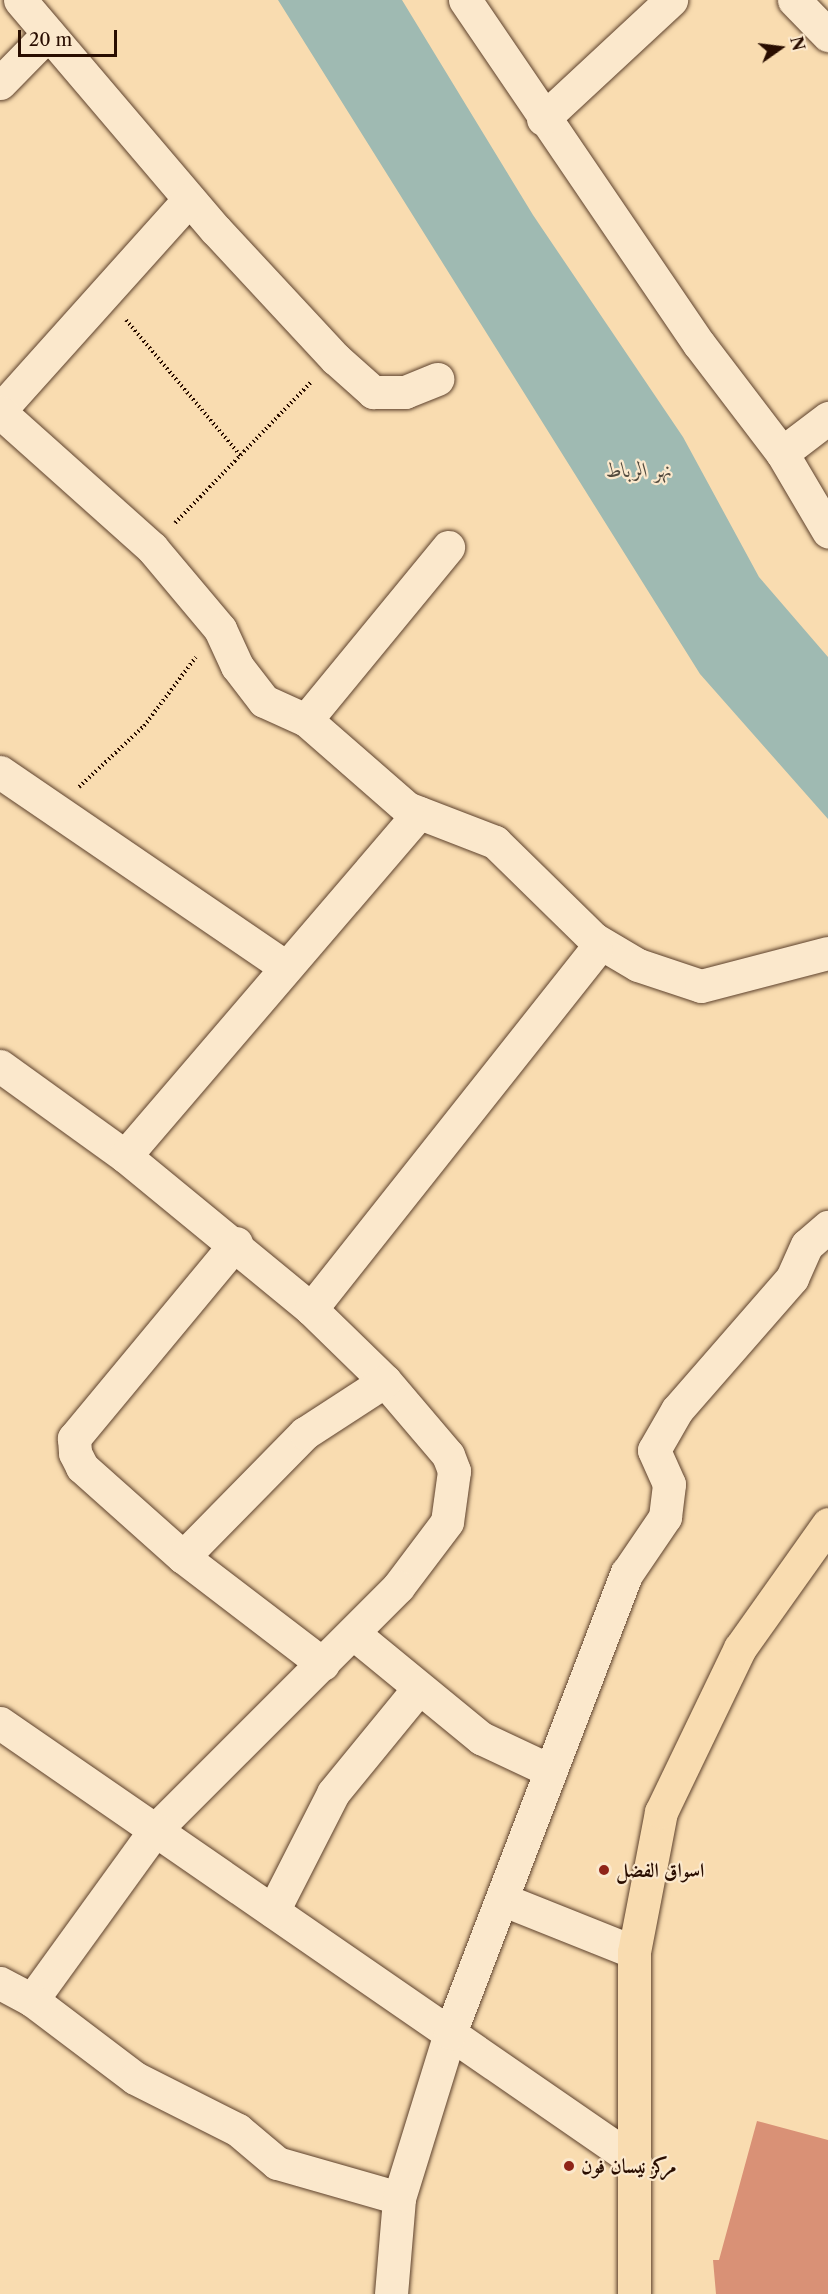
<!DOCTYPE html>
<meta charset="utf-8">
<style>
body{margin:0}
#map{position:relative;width:828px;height:2294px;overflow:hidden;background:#f9dcb0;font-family:"Libre Caslon Text",Amiri,serif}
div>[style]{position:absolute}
.water>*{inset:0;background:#9fbab2}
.building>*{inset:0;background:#d99176}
.path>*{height:4px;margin-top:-2px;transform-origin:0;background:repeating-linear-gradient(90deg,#290d00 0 1.5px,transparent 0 4.5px)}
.roads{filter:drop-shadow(0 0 2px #5d412c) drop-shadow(0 0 2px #5d412c)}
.minor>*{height:33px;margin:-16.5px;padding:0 16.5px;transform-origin:16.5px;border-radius:16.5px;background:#fbe8cc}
.major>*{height:33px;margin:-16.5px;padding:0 16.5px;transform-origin:16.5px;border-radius:16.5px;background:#f9dcb0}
.dots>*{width:16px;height:16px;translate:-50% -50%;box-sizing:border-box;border:3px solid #fbe8cc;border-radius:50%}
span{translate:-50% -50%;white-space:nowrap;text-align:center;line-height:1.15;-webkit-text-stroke:4.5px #fbe8cc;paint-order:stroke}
.poi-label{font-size:20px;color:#290d00;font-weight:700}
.left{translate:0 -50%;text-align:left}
.water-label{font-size:21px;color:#524a3e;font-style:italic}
.north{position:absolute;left:750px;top:18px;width:60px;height:60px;-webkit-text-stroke:4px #fbe8cc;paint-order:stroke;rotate:76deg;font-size:16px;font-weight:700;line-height:24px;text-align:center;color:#290d00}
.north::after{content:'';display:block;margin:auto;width:21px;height:27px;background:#290d00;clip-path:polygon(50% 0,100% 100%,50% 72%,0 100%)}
.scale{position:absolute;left:18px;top:30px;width:99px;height:27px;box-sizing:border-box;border:3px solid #290d00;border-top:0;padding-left:8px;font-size:18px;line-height:21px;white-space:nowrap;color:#290d00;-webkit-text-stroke:4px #fbe8cc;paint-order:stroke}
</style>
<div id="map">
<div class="water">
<i style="clip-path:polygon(278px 0,402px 0,533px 215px,683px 437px,759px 577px,828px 657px,828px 819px,700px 674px)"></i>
</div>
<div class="building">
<i style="clip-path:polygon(757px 2121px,828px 2140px,828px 2294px,716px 2294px,713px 2260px,719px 2260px)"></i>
</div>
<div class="path">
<i style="left:126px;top:320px;width:178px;rotate:49.8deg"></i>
<i style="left:175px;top:523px;width:196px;rotate:-46deg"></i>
<i style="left:79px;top:787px;width:89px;rotate:-43.2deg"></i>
<i style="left:144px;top:726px;width:86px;rotate:-53deg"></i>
</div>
<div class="roads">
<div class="minor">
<i style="left:20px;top:0;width:302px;rotate:49.6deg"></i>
<i style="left:216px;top:230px;width:176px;rotate:47.1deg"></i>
<i style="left:336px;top:359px;width:50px;rotate:41.7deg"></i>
<i style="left:373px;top:392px;width:32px"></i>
<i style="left:405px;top:392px;width:35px;rotate:-22deg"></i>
<i style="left:465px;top:0;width:416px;rotate:55.8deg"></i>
<i style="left:699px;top:344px;width:137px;rotate:52.7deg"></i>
<i style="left:782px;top:453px;width:91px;rotate:59.5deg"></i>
<i style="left:794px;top:0;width:49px;rotate:45.8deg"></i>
<i style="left:0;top:83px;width:69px;rotate:-45.6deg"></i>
<i style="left:543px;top:119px;width:175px;rotate:-42.9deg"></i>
<i style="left:0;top:410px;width:283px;rotate:-48.1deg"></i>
<i style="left:0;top:412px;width:204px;rotate:41.8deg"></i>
<i style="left:152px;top:548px;width:106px;rotate:50deg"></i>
<i style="left:220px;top:629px;width:41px;rotate:65.3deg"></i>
<i style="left:237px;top:666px;width:44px;rotate:52.4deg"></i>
<i style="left:264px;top:701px;width:46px;rotate:24.3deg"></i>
<i style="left:782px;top:453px;width:58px;rotate:-37.3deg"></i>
<i style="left:0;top:772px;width:346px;rotate:34.3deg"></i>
<i style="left:594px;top:939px;width:51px;rotate:30.6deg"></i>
<i style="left:638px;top:965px;width:66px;rotate:18.4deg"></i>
<i style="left:701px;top:986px;width:131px;rotate:-14.6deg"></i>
<i style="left:0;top:1066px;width:154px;rotate:35.8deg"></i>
<i style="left:125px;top:1156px;width:241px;rotate:39.4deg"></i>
<i style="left:311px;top:1309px;width:103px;rotate:44.2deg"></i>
<i style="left:385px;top:1381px;width:97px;rotate:49.6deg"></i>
<i style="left:448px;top:1455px;width:17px;rotate:69deg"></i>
<i style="left:454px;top:1471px;width:51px;rotate:97.8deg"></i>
<i style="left:447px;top:1522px;width:81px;rotate:127deg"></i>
<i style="left:398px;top:1587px;width:344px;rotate:135deg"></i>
<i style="left:155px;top:1830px;width:210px;rotate:125.9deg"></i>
<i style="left:125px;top:1156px;width:452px;rotate:-49.4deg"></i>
<i style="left:236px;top:1243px;width:254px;rotate:129.7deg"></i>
<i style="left:74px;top:1438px;width:15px;rotate:86deg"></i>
<i style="left:75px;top:1453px;width:16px;rotate:63deg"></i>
<i style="left:82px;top:1467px;width:135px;rotate:41.7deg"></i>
<i style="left:183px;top:1557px;width:176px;rotate:37.4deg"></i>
<i style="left:311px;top:1309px;width:459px;rotate:-51.6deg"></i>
<i style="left:596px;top:949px;width:10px;rotate:-101deg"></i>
<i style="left:594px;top:939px;width:139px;rotate:-135.6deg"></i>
<i style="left:495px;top:842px;width:94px;rotate:-158.9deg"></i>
<i style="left:407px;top:808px;width:134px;rotate:-138.9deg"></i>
<i style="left:306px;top:720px;width:224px;rotate:-50.6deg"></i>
<i style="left:183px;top:1557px;width:174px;rotate:-45.5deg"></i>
<i style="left:305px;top:1433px;width:95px;rotate:-33deg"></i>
<i style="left:353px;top:1633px;width:166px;rotate:39.4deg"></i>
<i style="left:481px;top:1738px;width:77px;rotate:25.2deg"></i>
<i style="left:0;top:1723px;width:771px;rotate:34.6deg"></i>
<i style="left:504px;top:1900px;width:140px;rotate:21.8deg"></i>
<i style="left:273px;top:1911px;width:132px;rotate:-63deg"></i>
<i style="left:333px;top:1793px;width:134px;rotate:-50.7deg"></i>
<i style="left:0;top:1983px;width:36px;rotate:28deg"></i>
<i style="left:32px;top:2000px;width:129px;rotate:37.1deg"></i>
<i style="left:135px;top:2078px;width:115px;rotate:26.8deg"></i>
<i style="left:238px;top:2130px;width:51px;rotate:40.2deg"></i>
<i style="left:277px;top:2163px;width:127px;rotate:16deg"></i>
<i style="left:391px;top:2294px;width:96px;rotate:-85.2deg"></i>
<i style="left:399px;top:2198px;width:173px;rotate:-72.8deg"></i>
<i style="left:450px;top:2033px;width:493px;rotate:-69deg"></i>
<i style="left:627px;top:1573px;width:68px;rotate:-55.8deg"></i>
<i style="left:665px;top:1517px;width:33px;rotate:-83deg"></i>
<i style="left:669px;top:1484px;width:37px;rotate:-114deg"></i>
<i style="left:654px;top:1450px;width:46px;rotate:-60.1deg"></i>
<i style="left:677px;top:1410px;width:175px;rotate:-48.9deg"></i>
<i style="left:792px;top:1278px;width:36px;rotate:-66deg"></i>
<i style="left:807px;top:1245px;width:28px;rotate:-41deg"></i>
</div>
<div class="major">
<i style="left:634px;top:2294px;width:342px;rotate:-90deg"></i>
<i style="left:634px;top:1952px;width:143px;rotate:-79.1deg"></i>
<i style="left:661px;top:1812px;width:182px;rotate:-64.3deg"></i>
<i style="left:740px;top:1648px;width:152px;rotate:-54.6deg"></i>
</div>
</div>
<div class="dots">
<i style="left:604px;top:1870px;background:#8f2418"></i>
<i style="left:569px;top:2166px;background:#8f2418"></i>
</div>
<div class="poi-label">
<span class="left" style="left:616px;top:1870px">اسواق الفضل</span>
<span class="left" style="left:581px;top:2166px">مركز نيسان فون</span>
</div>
<div class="water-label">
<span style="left:639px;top:470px">نهر الرباط</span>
</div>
<div class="north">N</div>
<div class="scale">20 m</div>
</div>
